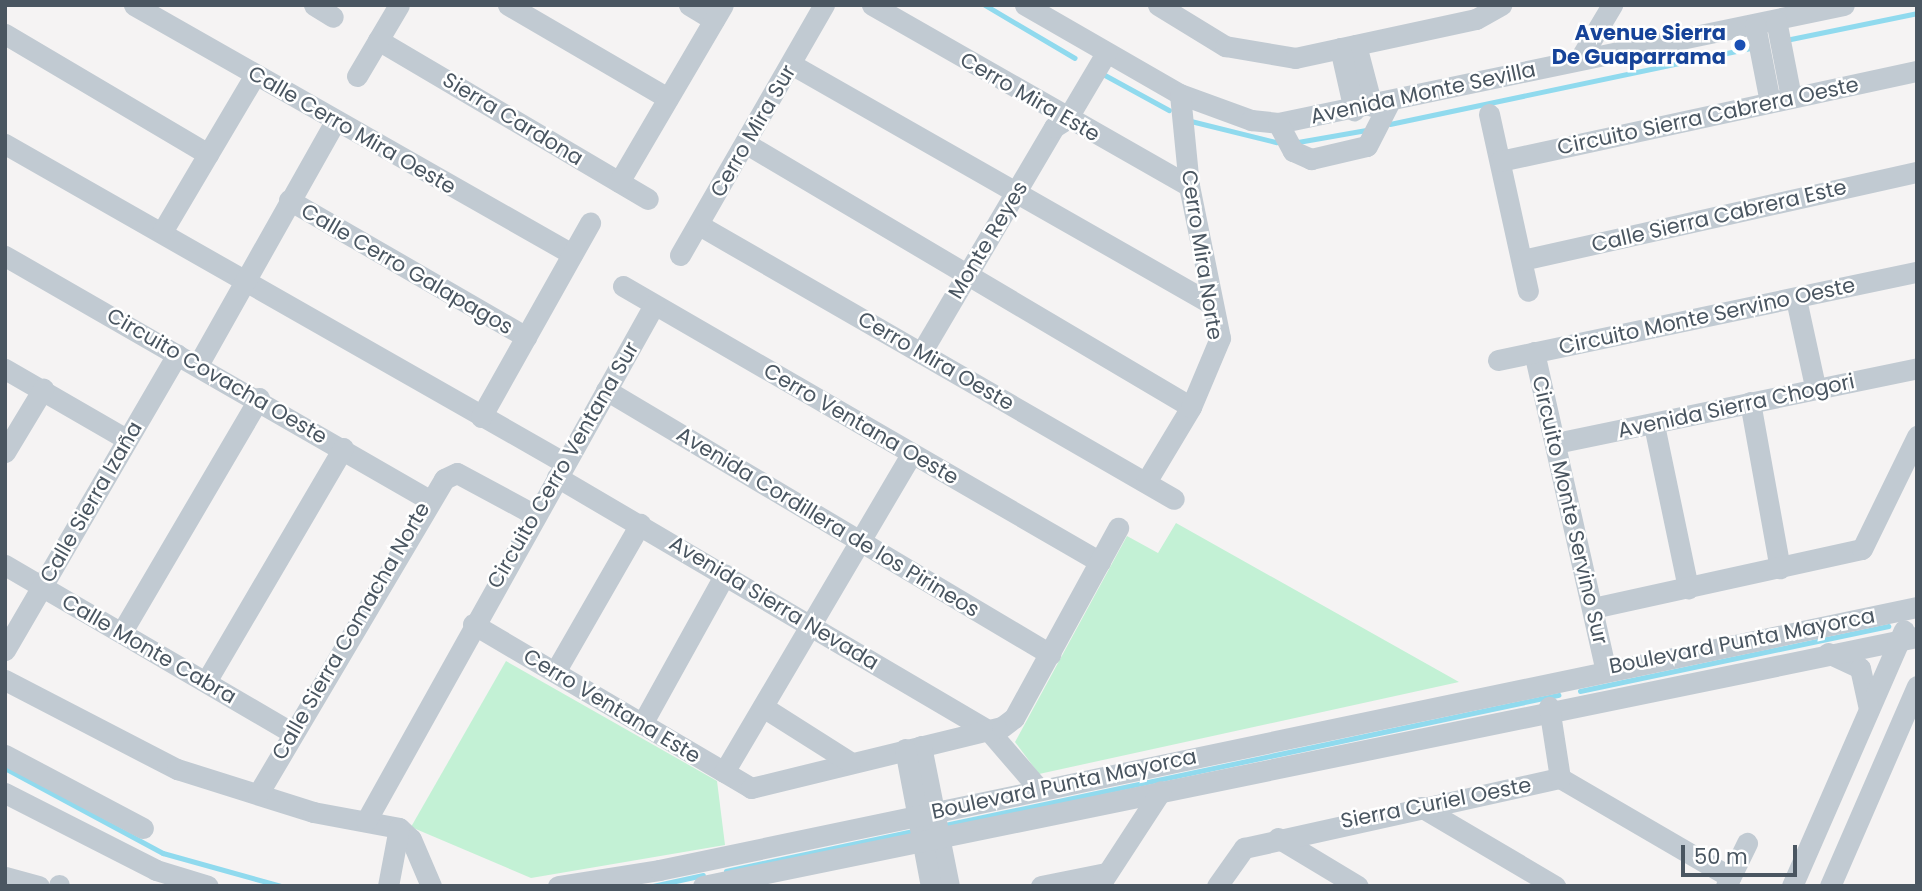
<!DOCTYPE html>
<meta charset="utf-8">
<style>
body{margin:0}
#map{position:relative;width:1922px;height:891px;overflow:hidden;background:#f5f3f3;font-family:Poppins,sans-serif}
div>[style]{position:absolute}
.green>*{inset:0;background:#c3f1d5}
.stream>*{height:4.5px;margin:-2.25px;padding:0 2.25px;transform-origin:2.25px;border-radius:2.25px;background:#90daee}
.minor>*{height:21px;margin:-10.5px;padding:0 10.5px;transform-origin:10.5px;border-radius:10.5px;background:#c1cad2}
.dots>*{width:19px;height:19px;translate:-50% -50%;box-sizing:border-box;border:4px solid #fff;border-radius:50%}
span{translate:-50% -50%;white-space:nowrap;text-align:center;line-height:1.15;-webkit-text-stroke:5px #fff;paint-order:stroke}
.transit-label{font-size:21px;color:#164399;font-weight:700}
.right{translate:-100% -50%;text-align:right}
.street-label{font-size:21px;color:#4a5661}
.frame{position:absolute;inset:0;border:7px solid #4a5661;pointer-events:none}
.scale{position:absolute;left:1681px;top:845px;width:116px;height:32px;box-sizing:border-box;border:4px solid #4a5661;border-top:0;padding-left:9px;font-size:21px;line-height:24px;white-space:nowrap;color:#4a5661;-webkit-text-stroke:5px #fff;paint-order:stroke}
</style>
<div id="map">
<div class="green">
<i style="clip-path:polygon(1176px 523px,1459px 682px,1039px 774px,1015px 742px,1127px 536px,1158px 553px)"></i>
<i style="clip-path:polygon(506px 661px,717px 781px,725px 845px,531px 878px,411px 827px)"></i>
</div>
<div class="stream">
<i style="left:985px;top:5px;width:104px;rotate:30.5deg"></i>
<i style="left:1786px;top:40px;width:134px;rotate:-11.6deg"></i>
<i style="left:1105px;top:75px;width:73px;rotate:28.7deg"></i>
<i style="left:1191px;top:121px;width:88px;rotate:13.9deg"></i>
<i style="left:1390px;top:124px;width:368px;rotate:-11.9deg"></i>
<i style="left:1298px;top:142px;width:69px;rotate:-10deg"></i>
<i style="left:1580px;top:691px;width:315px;rotate:-11.9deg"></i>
<i style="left:5px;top:768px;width:179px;rotate:28.3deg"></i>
<i style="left:163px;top:853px;width:123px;rotate:15.6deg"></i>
<i style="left:945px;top:825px;width:627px;rotate:-11.97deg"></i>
<i style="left:726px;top:871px;width:191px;rotate:-12.1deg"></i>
<i style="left:653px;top:886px;width:51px;rotate:-12.4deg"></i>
</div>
<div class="minor">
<i style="left:134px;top:5px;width:504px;rotate:29.62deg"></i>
<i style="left:314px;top:5px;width:22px;rotate:32deg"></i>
<i style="left:508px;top:5px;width:185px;rotate:30.2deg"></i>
<i style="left:689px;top:5px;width:29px;rotate:31deg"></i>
<i style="left:872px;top:5px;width:365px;rotate:29.7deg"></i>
<i style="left:1025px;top:5px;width:179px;rotate:29.9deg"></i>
<i style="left:1180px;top:94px;width:76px;rotate:20.1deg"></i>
<i style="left:1251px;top:120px;width:27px;rotate:6deg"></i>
<i style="left:1278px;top:123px;width:578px;rotate:-11.78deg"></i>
<i style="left:1158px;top:5px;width:79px;rotate:31.5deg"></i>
<i style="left:1225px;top:46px;width:71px;rotate:9.7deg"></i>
<i style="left:1295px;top:58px;width:185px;rotate:-12.2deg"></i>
<i style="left:1476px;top:19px;width:29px;rotate:-29deg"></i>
<i style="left:1776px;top:20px;width:78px;rotate:79deg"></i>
<i style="left:1755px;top:25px;width:78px;rotate:79deg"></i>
<i style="left:5px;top:34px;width:236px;rotate:30.6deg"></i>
<i style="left:378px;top:40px;width:313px;rotate:30.5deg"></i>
<i style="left:1356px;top:45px;width:63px;rotate:75.3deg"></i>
<i style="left:1340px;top:48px;width:64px;rotate:77.3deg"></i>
<i style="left:1581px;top:57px;width:61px;rotate:-59.2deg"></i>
<i style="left:791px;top:64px;width:485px;rotate:29.7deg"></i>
<i style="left:357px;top:76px;width:82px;rotate:-59.4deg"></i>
<i style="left:1489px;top:114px;width:181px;rotate:77.6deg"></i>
<i style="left:1278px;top:123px;width:32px;rotate:62deg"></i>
<i style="left:1293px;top:151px;width:20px;rotate:24deg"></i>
<i style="left:1311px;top:159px;width:57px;rotate:-13.1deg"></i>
<i style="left:1367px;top:146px;width:48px;rotate:-62.9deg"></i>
<i style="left:745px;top:143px;width:518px;rotate:30.62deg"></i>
<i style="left:5px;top:144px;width:644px;rotate:29.67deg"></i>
<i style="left:1500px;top:161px;width:427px;rotate:-12.2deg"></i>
<i style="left:619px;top:182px;width:205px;rotate:-59.6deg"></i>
<i style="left:289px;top:200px;width:274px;rotate:30deg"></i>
<i style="left:699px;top:225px;width:548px;rotate:29.98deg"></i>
<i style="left:162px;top:232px;width:182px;rotate:-59.4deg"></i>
<i style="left:680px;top:255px;width:289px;rotate:-60.1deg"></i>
<i style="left:5px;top:256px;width:487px;rotate:29.9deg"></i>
<i style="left:1522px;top:260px;width:405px;rotate:-12.6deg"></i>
<i style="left:623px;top:286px;width:551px;rotate:30.05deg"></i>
<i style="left:1796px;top:299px;width:89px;rotate:77.7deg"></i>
<i style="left:1534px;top:352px;width:324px;rotate:77.3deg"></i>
<i style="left:921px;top:353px;width:262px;rotate:-59.5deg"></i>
<i style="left:1054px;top:127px;width:15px;rotate:-32deg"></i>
<i style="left:1067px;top:119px;width:77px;rotate:-59.4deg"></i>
<i style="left:1498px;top:360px;width:428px;rotate:-11.9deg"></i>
<i style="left:199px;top:363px;width:277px;rotate:-60.6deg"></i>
<i style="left:5px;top:369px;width:140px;rotate:30deg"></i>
<i style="left:606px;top:390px;width:517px;rotate:30.74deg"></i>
<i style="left:1750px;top:402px;width:169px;rotate:79.8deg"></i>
<i style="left:481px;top:417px;width:223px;rotate:-60.7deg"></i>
<i style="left:1654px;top:425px;width:167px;rotate:78.2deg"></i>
<i style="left:1556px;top:443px;width:369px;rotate:-11.7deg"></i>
<i style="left:5px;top:452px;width:74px;rotate:-58.9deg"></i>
<i style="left:557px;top:477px;width:501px;rotate:30.45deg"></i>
<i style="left:989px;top:731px;width:77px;rotate:49.2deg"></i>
<i style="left:1146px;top:482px;width:87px;rotate:-59deg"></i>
<i style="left:1191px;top:407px;width:75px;rotate:-67.2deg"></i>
<i style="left:1220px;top:338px;width:155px;rotate:-101.5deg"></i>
<i style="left:1189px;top:186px;width:92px;rotate:-95.6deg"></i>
<i style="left:5px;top:565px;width:333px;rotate:30.3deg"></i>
<i style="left:1593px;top:608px;width:275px;rotate:-12.4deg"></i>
<i style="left:1862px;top:549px;width:126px;rotate:-64deg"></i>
<i style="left:473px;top:624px;width:323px;rotate:30.5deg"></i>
<i style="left:751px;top:788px;width:258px;rotate:-13.7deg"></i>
<i style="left:1002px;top:727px;width:15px;rotate:-37deg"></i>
<i style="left:1014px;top:718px;width:217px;rotate:-61.3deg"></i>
<i style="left:123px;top:630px;width:269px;rotate:-59.6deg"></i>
<i style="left:5px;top:650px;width:342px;rotate:-59.8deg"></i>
<i style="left:1828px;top:653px;width:35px;rotate:25deg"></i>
<i style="left:1860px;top:668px;width:42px;rotate:77.6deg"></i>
<i style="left:555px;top:672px;width:171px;rotate:-60.1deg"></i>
<i style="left:5px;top:680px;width:194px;rotate:27.4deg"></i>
<i style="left:177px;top:769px;width:143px;rotate:17.5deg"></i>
<i style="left:313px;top:812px;width:87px;rotate:10.5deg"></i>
<i style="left:399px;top:828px;width:16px;rotate:43deg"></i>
<i style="left:411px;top:839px;width:51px;rotate:66.9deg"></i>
<i style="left:207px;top:680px;width:269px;rotate:-59.6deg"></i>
<i style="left:763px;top:707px;width:103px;rotate:32.3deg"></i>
<i style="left:642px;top:724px;width:171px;rotate:-61deg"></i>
<i style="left:921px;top:746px;width:143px;rotate:78.7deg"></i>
<i style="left:905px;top:749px;width:139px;rotate:79.3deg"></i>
<i style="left:5px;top:755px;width:156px;rotate:27.9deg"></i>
<i style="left:724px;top:772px;width:369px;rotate:-59.5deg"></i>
<i style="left:1560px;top:778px;width:197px;rotate:30.2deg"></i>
<i style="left:5px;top:793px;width:169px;rotate:27deg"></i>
<i style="left:156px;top:870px;width:54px;rotate:17.1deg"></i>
<i style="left:258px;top:794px;width:366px;rotate:-59.4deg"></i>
<i style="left:444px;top:479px;width:14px;rotate:-25deg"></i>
<i style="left:457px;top:473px;width:89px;rotate:28.3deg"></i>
<i style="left:1421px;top:807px;width:156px;rotate:30.5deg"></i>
<i style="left:366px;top:821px;width:591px;rotate:-60.83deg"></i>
<i style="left:1278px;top:838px;width:93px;rotate:31deg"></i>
<i style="left:5px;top:877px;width:35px;rotate:15deg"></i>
<i style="left:59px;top:886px;width:1px;rotate:-90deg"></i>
<i style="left:388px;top:886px;width:59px;rotate:-79.3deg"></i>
<i style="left:558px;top:886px;width:102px;rotate:-9deg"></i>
<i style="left:659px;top:870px;width:1285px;rotate:-11.81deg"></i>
<i style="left:703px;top:886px;width:1239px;rotate:-11.59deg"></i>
<i style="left:1041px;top:886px;width:66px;rotate:-11.3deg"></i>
<i style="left:1099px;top:886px;width:113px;rotate:-56.9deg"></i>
<i style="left:1217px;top:886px;width:47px;rotate:-54.6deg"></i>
<i style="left:1244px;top:848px;width:324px;rotate:-12.5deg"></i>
<i style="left:1560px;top:778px;width:72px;rotate:-98.8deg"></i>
<i style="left:1726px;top:886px;width:48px;rotate:-64deg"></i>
<i style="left:1792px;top:886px;width:279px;rotate:-66.4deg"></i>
<i style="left:1830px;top:886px;width:218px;rotate:-66.5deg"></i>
</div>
<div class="dots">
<i style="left:1740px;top:45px;background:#1a4fb4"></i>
</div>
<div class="transit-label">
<span class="right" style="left:1726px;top:45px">Avenue Sierra<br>De Guaparrama</span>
</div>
<div class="street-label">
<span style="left:1423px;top:93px;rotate:-12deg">Avenida Monte Sevilla</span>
<span style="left:1030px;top:97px;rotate:30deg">Cerro Mira Este</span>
<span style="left:1708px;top:116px;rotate:-12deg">Circuito Sierra Cabrera Oeste</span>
<span style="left:513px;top:119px;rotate:31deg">Sierra Cardona</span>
<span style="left:352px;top:130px;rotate:30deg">Calle Cerro Mira Oeste</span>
<span style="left:753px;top:131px;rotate:-60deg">Cerro Mira Sur</span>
<span style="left:1719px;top:216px;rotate:-13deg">Calle Sierra Cabrera Este</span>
<span style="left:988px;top:240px;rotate:-59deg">Monte Reyes</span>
<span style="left:1202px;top:255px;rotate:81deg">Cerro Mira Norte</span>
<span style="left:407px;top:269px;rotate:30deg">Calle Cerro Galapagos</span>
<span style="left:1707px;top:316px;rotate:-12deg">Circuito Monte Servino Oeste</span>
<span style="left:936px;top:361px;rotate:30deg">Cerro Mira Oeste</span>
<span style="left:217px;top:376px;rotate:30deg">Circuito Covacha Oeste</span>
<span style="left:1736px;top:406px;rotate:-12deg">Avenida Sierra Chogori</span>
<span style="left:861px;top:424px;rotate:30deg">Cerro Ventana Oeste</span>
<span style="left:563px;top:465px;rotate:-60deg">Circuito Cerro Ventana Sur</span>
<span style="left:91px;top:502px;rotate:-60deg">Calle Sierra Izaña</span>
<span style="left:1570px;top:510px;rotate:77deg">Circuito Monte Servino Sur</span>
<span style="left:828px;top:522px;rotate:31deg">Avenida Cordillera de los Pirineos</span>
<span style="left:774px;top:603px;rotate:31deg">Avenida Sierra Nevada</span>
<span style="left:351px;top:631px;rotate:-60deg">Calle Sierra Comacha Norte</span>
<span style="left:1742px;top:641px;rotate:-11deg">Boulevard Punta Mayorca</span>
<span style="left:149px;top:649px;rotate:30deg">Calle Monte Cabra</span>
<span style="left:612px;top:706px;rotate:31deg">Cerro Ventana Este</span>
<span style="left:1064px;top:784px;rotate:-12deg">Boulevard Punta Mayorca</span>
<span style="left:1436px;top:803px;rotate:-11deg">Sierra Curiel Oeste</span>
</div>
<div class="frame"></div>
<div class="scale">50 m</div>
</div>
